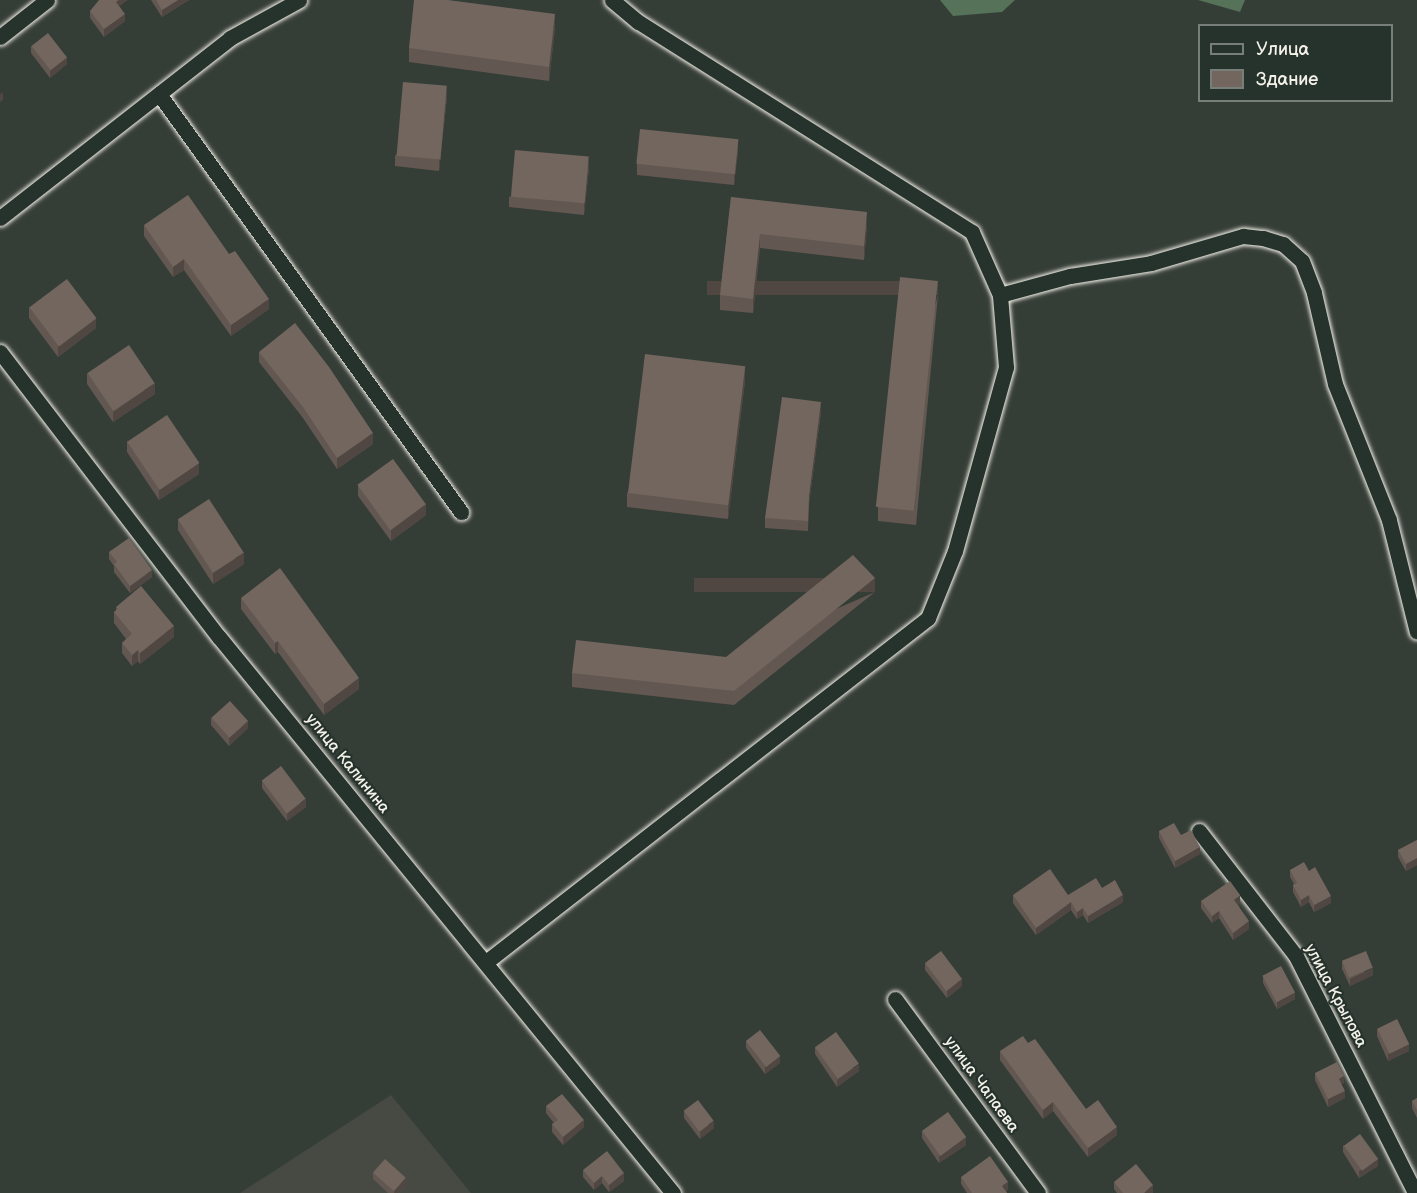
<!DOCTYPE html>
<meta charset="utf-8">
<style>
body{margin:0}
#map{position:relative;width:1417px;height:1193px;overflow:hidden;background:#353d37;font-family:"Balsamiq Sans",sans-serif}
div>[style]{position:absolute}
.built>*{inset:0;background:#474943}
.green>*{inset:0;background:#567259}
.roads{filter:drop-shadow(0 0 2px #f4f1e8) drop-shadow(0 0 2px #f4f1e8)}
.minor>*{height:15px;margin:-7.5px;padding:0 7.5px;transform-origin:7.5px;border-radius:7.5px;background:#26332d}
.wall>*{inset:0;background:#625851}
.shaded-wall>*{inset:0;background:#504742;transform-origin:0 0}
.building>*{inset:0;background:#72665e;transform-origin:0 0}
span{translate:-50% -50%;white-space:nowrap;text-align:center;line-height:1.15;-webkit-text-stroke:4.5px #26332d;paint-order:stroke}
.street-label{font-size:16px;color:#f4f1e8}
.legend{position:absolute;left:1198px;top:24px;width:195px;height:78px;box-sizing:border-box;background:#26332d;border:2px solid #787f78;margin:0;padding:8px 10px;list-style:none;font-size:18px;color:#f4f1e8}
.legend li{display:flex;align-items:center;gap:12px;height:30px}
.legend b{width:30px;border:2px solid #787f78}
</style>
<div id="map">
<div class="built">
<i style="clip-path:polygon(391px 1095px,471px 1193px,240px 1193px)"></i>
</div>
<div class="green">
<i style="clip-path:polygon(940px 0,1015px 0,1002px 12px,953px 16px)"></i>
<i style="clip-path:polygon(1198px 0,1245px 0,1240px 12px)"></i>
</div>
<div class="roads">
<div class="minor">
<i style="left:0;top:37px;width:60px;rotate:-38.2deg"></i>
<i style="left:159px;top:94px;width:516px;rotate:54.15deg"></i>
<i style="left:0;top:218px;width:292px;rotate:-38deg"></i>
<i style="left:230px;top:38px;width:79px;rotate:-28.8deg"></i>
<i style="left:1000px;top:295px;width:73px;rotate:-15.2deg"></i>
<i style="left:1070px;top:276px;width:82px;rotate:-9.1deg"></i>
<i style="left:1151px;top:263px;width:96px;rotate:-16.4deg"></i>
<i style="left:1243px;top:236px;width:20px;rotate:6deg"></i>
<i style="left:1263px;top:238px;width:21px;rotate:17deg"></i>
<i style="left:1283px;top:244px;width:25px;rotate:42deg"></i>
<i style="left:1302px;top:261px;width:34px;rotate:69deg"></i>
<i style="left:1314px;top:293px;width:93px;rotate:77deg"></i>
<i style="left:1335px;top:384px;width:146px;rotate:68.3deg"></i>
<i style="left:1389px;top:520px;width:115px;rotate:76deg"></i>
<i style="left:0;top:352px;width:359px;rotate:52.5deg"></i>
<i style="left:219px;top:637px;width:718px;rotate:50.77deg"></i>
<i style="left:1199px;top:831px;width:158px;rotate:52.2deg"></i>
<i style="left:1296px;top:956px;width:265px;rotate:63.3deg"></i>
<i style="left:486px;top:962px;width:560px;rotate:-37.89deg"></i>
<i style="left:928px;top:618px;width:72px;rotate:-68.1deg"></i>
<i style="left:955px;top:551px;width:191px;rotate:-74.5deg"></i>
<i style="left:1006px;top:367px;width:72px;rotate:-94.8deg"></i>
<i style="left:1000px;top:295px;width:69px;rotate:-114deg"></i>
<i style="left:972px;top:232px;width:395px;rotate:-147.8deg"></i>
<i style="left:638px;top:22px;width:34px;rotate:-140deg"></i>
<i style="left:895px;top:999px;width:241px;rotate:53.6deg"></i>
</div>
</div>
<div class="wall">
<i style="clip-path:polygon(151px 0,189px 0,162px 17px)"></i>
<i style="clip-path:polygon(120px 7px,125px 21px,104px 37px,90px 18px,90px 11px)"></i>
<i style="clip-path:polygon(555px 28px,549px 81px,409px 62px,409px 48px)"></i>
<i style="clip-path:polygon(31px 46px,67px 64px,50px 78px,31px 53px)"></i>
<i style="clip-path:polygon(447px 97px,439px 171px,395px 166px,395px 156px)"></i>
<i style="clip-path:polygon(738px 150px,734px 185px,637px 175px,637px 164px)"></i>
<i style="clip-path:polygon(589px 168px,584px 215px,509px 207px,509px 197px)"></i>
<i style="clip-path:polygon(731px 197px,867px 226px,864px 260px,760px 248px,753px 313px,720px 310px,720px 295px)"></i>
<i style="clip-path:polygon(144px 225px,269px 309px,231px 336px,184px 270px,173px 277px,144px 236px)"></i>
<i style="clip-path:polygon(938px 295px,916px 525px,878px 521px,878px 507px)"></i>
<i style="clip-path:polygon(29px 307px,96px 328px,58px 357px,29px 318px)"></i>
<i style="clip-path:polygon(259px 352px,373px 444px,337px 469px,303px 418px,259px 362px)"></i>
<i style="clip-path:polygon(87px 373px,155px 394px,113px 422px,87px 384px)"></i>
<i style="clip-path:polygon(745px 381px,728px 519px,627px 507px,627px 493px)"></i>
<i style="clip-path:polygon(821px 412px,809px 504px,808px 531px,765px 528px,765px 518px)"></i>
<i style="clip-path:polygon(127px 441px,199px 474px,159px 500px,127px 452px)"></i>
<i style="clip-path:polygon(358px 485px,426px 515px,391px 541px,358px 496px)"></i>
<i style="clip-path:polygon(178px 519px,244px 564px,213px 584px,178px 530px)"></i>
<i style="clip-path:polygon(109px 552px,152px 577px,130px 593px,114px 572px,114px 566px,109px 559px)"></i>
<i style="clip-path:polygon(875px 592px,734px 705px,572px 687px,572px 673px,726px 657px)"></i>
<i style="clip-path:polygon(241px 598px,359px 689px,324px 715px,278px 652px,275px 654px,241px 609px)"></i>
<i style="clip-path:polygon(116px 607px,174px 637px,140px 664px,138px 661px,132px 666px,122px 653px,122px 643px,126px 639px,114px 623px,114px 612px,116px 610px)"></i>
<i style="clip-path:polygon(211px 718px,248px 728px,229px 746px,211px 725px)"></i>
<i style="clip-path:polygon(262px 780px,306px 807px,287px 821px,262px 788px)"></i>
<i style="clip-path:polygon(1159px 831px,1181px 835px,1200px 854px,1175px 868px,1159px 838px)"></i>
<i style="clip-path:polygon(1417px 840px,1417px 865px,1406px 871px,1398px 857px,1398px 850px)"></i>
<i style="clip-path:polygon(1290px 870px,1309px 871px,1331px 903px,1314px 912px,1309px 902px,1301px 907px,1293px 892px,1293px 885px,1294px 884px,1290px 877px)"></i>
<i style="clip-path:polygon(1102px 888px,1123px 902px,1088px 923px,1083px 915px,1077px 919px,1071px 910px,1036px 935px,1013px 903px,1013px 895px,1068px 895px)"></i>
<i style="clip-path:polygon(1201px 901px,1240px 903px,1238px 904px,1249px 929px,1233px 940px,1219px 918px,1212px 923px,1201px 908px)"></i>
<i style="clip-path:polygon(1342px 962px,1373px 975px,1350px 986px,1342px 969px)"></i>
<i style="clip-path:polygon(925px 963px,962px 986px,947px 998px,925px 970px)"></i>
<i style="clip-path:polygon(1263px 976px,1295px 999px,1277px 1009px,1263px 983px)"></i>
<i style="clip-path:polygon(1377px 1029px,1409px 1051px,1388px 1061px,1377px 1036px)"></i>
<i style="clip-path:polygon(746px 1041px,780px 1063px,765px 1074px,746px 1048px)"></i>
<i style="clip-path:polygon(1028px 1043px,1086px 1109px,1117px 1135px,1088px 1157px,1053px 1111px,1043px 1119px,1000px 1060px,1000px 1051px)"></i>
<i style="clip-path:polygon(815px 1047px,859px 1071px,837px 1087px,815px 1054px)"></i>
<i style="clip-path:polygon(1315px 1073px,1344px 1083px,1341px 1084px,1345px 1098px,1328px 1107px,1315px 1080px)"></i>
<i style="clip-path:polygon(1417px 1098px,1417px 1118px,1412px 1108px,1412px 1101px)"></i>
<i style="clip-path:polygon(546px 1106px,584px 1127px,563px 1145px,552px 1132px,552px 1124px,554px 1123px,546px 1113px)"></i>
<i style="clip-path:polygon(684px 1111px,714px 1128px,700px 1139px,684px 1118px)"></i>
<i style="clip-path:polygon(922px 1131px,966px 1145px,939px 1163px,922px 1138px)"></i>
<i style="clip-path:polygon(1343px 1145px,1378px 1166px,1359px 1178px,1343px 1152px)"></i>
<i style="clip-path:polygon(583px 1170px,624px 1181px,609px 1192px,602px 1183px,594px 1190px,583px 1177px)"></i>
<i style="clip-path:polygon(373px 1172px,406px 1186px,399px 1193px,388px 1193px,373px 1179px)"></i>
<i style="clip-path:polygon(961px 1177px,1008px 1189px,1006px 1191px,1007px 1193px,967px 1193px,961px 1184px)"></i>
<i style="clip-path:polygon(1114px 1182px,1153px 1193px,1117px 1193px,1114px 1189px)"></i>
</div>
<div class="shaded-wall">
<i style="clip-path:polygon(119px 0,128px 0,116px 9px,116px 2px)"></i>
<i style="clip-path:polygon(178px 0,189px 0,162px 17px,162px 10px)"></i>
<i style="clip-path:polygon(125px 14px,125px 21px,104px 37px,104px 29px)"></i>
<i style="clip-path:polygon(555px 14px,555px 28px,549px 81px,549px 67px)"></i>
<i style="clip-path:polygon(67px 57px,67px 64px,50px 78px,50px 70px)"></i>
<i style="clip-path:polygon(447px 86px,447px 97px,439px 171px,439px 160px)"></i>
<i style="clip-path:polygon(3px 92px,3px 100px,0 102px,0 94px)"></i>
<i style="clip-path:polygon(738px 139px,738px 150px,734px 185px,734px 174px)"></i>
<i style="clip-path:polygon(589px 157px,589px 168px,584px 215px,584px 204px)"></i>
<i style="clip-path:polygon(867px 212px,867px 226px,864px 260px,864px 246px)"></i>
<i style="clip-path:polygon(760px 234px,760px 248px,753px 313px,753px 299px)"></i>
<i style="clip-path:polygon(184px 259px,184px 270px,173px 277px,173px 267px)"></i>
<i style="left:938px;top:281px;width:14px;height:231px;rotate:90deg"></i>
<i style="clip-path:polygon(269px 299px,269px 309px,231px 336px,231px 325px)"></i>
<i style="clip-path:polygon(96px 318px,96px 328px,58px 357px,58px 346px)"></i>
<i style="clip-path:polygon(745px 367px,745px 381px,728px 519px,728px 505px)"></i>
<i style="clip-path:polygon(155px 383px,155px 394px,113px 422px,113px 412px)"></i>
<i style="clip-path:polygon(821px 402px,821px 412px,809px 504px,808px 531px,809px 495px)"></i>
<i style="clip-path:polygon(373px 433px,373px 444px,337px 469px,337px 458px)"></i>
<i style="clip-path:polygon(199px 463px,199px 474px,159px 500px,159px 489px)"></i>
<i style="clip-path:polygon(426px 504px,426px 515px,391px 541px,391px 530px)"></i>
<i style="clip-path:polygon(244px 553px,244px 564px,213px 584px,213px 573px)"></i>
<i style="clip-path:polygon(152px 570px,152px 577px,130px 593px,130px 586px)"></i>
<i style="left:875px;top:578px;width:14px;height:181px;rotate:90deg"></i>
<i style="clip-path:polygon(174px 626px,174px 637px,140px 664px,140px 653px)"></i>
<i style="clip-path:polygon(278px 641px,278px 652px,275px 654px,275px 643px)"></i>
<i style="clip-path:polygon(138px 650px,138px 661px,132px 666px,132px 655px)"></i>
<i style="clip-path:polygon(359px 678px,359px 689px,324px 715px,324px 704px)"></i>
<i style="clip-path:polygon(248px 721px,248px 728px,229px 746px,229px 738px)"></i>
<i style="clip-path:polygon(306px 799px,306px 807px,287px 821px,287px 814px)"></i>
<i style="clip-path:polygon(1200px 847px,1200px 854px,1175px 868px,1175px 861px)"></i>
<i style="clip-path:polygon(1417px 858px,1417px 865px,1406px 871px,1406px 864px)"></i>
<i style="clip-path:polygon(1123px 895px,1123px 902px,1088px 923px,1088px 916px)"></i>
<i style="clip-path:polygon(1240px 895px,1240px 903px,1234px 907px,1234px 900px)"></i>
<i style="clip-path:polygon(1309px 895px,1309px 902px,1301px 907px,1301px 900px)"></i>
<i style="clip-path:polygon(1331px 896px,1331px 903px,1314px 912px,1314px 905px)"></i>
<i style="clip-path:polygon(1071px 902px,1071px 910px,1036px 935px,1036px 928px)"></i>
<i style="clip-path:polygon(1083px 908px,1083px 915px,1077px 919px,1077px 912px)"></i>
<i style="clip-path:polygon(1219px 911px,1219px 918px,1212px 923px,1212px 916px)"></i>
<i style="clip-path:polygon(1249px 921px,1249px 929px,1233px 940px,1233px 933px)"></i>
<i style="clip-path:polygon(1373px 968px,1373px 975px,1350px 986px,1350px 979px)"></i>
<i style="clip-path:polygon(962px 979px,962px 986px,947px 998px,947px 991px)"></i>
<i style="clip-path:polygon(1295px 992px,1295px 999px,1277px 1009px,1277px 1002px)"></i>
<i style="clip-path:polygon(1409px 1044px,1409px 1051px,1388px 1061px,1388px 1054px)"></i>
<i style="clip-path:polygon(780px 1056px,780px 1063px,765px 1074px,765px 1067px)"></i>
<i style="clip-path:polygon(859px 1064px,859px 1071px,837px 1087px,837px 1080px)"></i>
<i style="clip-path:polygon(1344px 1076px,1344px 1083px,1339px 1086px,1339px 1079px)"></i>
<i style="clip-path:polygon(1345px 1091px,1345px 1098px,1328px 1107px,1328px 1099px)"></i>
<i style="clip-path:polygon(1053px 1102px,1053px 1111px,1043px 1119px,1043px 1110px)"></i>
<i style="clip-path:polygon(584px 1120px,584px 1127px,563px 1145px,563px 1137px)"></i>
<i style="clip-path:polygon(714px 1121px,714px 1128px,700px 1139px,700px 1132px)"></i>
<i style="clip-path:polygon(1117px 1127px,1117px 1135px,1088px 1157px,1088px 1148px)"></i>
<i style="clip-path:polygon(966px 1137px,966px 1145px,939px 1163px,939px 1156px)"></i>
<i style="clip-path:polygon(1378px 1159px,1378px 1166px,1359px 1178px,1359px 1171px)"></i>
<i style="clip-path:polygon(624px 1173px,624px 1181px,609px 1192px,609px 1185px)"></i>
<i style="clip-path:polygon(602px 1176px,602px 1183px,594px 1190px,594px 1183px)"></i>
<i style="clip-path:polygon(406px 1178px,406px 1186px,399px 1193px,394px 1193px,394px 1191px)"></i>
<i style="clip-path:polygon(1008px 1182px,1008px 1189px,1002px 1193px,1002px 1186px)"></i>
<i style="clip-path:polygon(1153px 1185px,1153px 1193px,1144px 1193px)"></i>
</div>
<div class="building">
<i style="clip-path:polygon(99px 0,119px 0,116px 2px,125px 14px,104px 29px,90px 11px)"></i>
<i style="clip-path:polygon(156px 0,178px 0,162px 10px)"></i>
<i style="clip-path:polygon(414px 0,448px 0,555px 14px,549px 67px,409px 48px)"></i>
<i style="left:48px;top:33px;width:31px;height:21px;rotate:52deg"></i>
<i style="left:403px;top:82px;width:44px;height:74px;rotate:5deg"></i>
<i style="left:640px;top:129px;width:99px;height:35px;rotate:6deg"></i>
<i style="left:515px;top:150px;width:74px;height:47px;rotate:5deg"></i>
<i style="clip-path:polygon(188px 195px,229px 254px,235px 251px,269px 299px,231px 325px,184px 259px,173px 267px,144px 225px)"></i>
<i style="clip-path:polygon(731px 197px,867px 212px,864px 246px,760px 234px,753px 299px,720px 295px)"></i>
<i style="left:900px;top:277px;width:38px;height:231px;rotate:6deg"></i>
<i style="left:67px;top:279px;width:49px;height:47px;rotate:53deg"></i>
<i style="clip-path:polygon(295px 323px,329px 367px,373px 433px,337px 458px,303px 407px,259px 352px)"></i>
<i style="left:129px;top:345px;width:46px;height:50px;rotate:56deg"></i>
<i style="left:645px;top:354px;width:101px;height:140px;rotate:7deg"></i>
<i style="clip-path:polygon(782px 397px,821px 402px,809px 495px,808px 521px,765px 518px)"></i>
<i style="left:167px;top:415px;width:58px;height:48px;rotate:56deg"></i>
<i style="left:393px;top:459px;width:56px;height:44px;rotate:54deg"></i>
<i style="left:209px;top:499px;width:64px;height:37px;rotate:57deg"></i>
<i style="clip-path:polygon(129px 538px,152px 570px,130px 586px,114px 564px,117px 562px,109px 552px)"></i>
<i style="clip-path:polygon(853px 555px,875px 578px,734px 691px,572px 673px,576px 640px,726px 657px)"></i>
<i style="clip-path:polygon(280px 568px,359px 678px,324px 704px,278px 641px,275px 643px,241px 598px)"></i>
<i style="clip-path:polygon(141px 586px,174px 626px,140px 653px,138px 650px,132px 655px,122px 643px,132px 634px,114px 612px,118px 609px,116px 607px)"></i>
<i style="left:230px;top:701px;width:27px;height:25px;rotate:48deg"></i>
<i style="left:281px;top:766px;width:41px;height:24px;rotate:53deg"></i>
<i style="clip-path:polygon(1174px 823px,1181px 835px,1191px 830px,1200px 847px,1175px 861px,1159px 831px)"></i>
<i style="clip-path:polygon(1417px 840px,1417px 858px,1406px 864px,1398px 850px)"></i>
<i style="clip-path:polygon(1304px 862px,1309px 871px,1315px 867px,1331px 896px,1314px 905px,1309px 895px,1301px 900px,1293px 885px,1297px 883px,1290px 870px)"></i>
<i style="clip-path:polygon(1050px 869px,1068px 895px,1096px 878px,1102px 888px,1115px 880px,1123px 895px,1088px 916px,1083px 908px,1077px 912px,1071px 902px,1036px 928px,1013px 895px)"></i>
<i style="clip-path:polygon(1230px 881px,1240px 895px,1234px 900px,1249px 921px,1233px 933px,1219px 911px,1212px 916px,1201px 901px)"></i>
<i style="left:941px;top:951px;width:35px;height:20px;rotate:53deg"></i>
<i style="left:1366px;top:951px;width:18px;height:26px;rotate:68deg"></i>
<i style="left:1281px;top:966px;width:30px;height:21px;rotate:62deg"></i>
<i style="left:1397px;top:1019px;width:28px;height:22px;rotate:64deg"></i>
<i style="left:760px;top:1030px;width:33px;height:18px;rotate:52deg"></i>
<i style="left:836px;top:1032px;width:39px;height:26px;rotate:54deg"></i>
<i style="clip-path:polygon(1023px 1036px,1028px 1043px,1035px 1039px,1086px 1109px,1098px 1100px,1117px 1127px,1088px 1148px,1053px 1102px,1043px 1110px,1000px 1051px)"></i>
<i style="clip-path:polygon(1337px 1062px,1344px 1076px,1339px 1079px,1345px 1091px,1328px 1099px,1315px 1073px)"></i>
<i style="clip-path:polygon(562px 1094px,584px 1120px,563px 1137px,552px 1124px,558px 1120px,546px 1106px)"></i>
<i style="clip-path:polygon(1417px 1098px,1417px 1110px,1412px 1101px)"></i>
<i style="left:698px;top:1100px;width:26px;height:18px;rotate:53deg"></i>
<i style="left:948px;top:1112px;width:31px;height:32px;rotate:54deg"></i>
<i style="left:1360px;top:1134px;width:31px;height:20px;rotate:54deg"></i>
<i style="clip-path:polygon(607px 1151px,624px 1173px,609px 1185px,602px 1176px,594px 1183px,583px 1170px)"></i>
<i style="clip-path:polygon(990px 1156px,1008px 1182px,1002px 1186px,1007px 1193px,972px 1193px,961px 1177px)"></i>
<i style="left:385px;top:1159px;width:28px;height:18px;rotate:42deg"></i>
<i style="clip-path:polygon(1136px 1164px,1153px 1185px,1144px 1193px,1123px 1193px,1114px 1182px)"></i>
</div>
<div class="street-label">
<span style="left:347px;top:764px;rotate:51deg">улица Калинина</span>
<span style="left:1335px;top:996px;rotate:62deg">улица Крылова</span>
<span style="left:981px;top:1085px;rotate:54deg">улица Чапаева</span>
</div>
<ul class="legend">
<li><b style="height:8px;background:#26332d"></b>Улица</li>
<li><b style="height:16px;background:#72665e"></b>Здание</li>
</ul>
</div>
